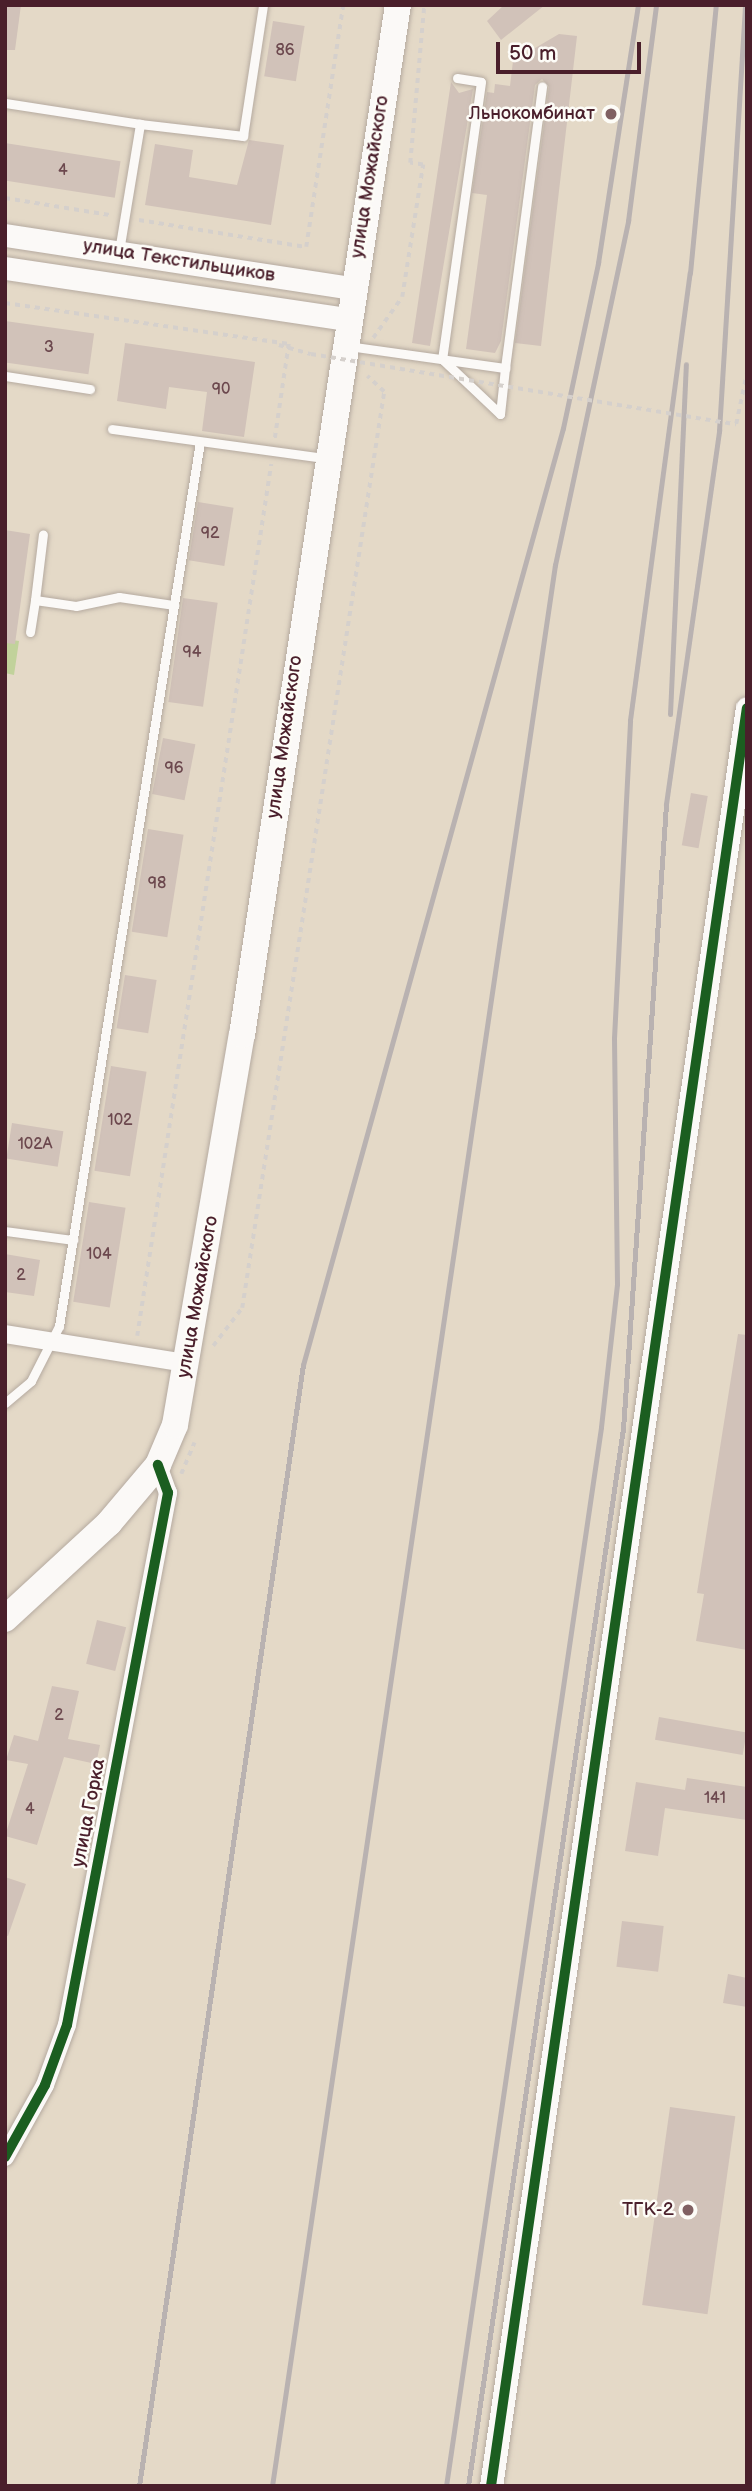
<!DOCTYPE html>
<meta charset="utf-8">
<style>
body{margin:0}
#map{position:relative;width:752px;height:2491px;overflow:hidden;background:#e4d9c7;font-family:"Balsamiq Sans",sans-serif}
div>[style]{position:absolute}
.green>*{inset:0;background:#c1d29b}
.building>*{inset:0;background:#d1c2b9;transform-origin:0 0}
.path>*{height:3.5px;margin-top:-1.75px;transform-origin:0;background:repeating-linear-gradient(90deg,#d5d0cc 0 5px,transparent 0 10px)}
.roads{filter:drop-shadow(0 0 2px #b5aaa0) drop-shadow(0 0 2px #b5aaa0)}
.service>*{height:9px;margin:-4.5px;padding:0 4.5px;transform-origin:4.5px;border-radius:4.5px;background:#fbf9f7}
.minor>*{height:18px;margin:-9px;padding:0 9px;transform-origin:9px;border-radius:9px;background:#fbf9f7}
.tertiary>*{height:23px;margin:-11.5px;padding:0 11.5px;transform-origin:11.5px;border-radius:11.5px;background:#fbf9f7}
.secondary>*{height:26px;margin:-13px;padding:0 13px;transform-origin:13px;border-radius:13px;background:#fbf9f7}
.rail>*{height:5px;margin:-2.5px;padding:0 2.5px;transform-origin:2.5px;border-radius:2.5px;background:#b9b2b1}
.path-bridge>*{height:3.5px;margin-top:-1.75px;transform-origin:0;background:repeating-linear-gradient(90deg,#d5d0cc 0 5px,transparent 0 10px)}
.cycleway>*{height:10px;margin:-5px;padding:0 5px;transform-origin:5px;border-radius:5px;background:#1b5e20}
.dots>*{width:19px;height:19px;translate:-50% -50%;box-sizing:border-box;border:4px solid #fdfcf7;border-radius:50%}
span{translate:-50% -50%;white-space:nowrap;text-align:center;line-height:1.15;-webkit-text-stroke:5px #fdfcf7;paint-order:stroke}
.number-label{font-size:16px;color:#6c484e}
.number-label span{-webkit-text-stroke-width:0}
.poi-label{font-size:19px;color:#4a1f2b}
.right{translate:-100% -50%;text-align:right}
.street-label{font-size:19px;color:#4a1f2b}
.frame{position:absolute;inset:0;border:7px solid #4a1f2b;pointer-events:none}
.scale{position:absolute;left:496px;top:42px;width:145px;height:32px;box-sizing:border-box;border:4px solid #4a1f2b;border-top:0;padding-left:9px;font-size:21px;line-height:24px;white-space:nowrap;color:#4a1f2b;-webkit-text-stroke:5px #fdfcf7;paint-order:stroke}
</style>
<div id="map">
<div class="green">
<i style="clip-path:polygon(5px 639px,19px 641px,14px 675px,5px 673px)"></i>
</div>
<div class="building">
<i style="clip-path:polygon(5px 5px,21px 5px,15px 50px,5px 50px)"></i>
<i style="clip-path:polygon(504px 5px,545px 5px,501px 40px,487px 21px)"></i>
<i style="left:273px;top:21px;width:32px;height:56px;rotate:9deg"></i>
<i style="clip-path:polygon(559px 34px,577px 36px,541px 346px,515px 343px,549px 87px,542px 79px,535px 85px,501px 341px,495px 353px,466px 349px,487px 195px,472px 193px,487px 92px,494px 93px,495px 84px,510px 86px,513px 61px)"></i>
<i style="clip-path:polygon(451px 82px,459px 93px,473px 89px,430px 346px,412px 343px)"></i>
<i style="clip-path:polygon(249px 140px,284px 145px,271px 225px,145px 205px,155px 144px,193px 150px,189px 177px,237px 185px)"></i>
<i style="left:5px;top:143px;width:117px;height:37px;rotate:9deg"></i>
<i style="left:5px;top:321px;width:90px;height:41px;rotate:8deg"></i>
<i style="clip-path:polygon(125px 343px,255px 362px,244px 437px,202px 431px,207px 392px,169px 387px,166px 409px,117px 401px)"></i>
<i style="left:198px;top:502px;width:36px;height:59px;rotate:9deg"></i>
<i style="clip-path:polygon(5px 530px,30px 534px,15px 644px,5px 643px)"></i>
<i style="left:183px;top:598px;width:35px;height:105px;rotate:8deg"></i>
<i style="left:163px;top:738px;width:33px;height:57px;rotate:11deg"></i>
<i style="left:691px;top:793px;width:17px;height:53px;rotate:10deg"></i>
<i style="left:148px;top:829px;width:36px;height:104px;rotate:9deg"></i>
<i style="left:125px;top:975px;width:32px;height:54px;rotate:9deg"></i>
<i style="left:111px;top:1066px;width:36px;height:106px;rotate:9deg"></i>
<i style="left:12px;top:1123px;width:52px;height:36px;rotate:9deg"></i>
<i style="left:89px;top:1202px;width:37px;height:101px;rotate:9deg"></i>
<i style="clip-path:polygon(5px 1254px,40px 1260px,34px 1296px,5px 1292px)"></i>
<i style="clip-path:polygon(738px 1334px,747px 1335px,747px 1650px,696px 1641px,704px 1594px,697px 1593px)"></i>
<i style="left:97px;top:1620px;width:30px;height:45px;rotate:14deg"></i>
<i style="clip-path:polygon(52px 1686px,79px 1691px,68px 1739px,100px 1745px,96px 1764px,64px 1757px,37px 1845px,5px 1836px,28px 1764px,6px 1760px,14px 1735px,38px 1741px)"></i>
<i style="left:659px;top:1717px;width:89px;height:23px;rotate:10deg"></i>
<i style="clip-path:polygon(687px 1778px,747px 1787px,747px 1820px,665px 1808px,658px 1856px,625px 1851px,636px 1782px,685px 1790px)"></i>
<i style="clip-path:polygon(5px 1877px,26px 1884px,8px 1936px,5px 1935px)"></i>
<i style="left:622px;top:1921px;width:42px;height:46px;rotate:7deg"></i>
<i style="clip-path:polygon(728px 1974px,747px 1978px,747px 2007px,723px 2003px)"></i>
<i style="left:670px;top:2107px;width:66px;height:200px;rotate:8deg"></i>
</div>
<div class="path">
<i style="left:5px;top:198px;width:106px;rotate:9.2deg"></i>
<i style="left:139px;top:220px;width:169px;rotate:9.2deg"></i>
<i style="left:306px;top:247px;width:245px;rotate:-81.3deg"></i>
<i style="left:5px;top:303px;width:287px;rotate:8.2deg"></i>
<i style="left:289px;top:344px;width:96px;rotate:98.4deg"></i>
<i style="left:373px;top:338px;width:50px;rotate:-54.7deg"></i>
<i style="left:402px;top:297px;width:134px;rotate:-81deg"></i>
<i style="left:423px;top:165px;width:13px;rotate:-171deg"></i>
<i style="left:410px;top:163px;width:159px;rotate:-84.9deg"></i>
<i style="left:279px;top:345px;width:33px;rotate:16deg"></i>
<i style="left:736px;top:424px;width:53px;rotate:-78.1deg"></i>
<i style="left:137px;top:1336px;width:882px;rotate:-81.26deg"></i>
<i style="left:213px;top:1346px;width:48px;rotate:-52.7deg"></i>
<i style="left:242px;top:1308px;width:927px;rotate:-81.19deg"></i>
<i style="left:384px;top:392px;width:23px;rotate:-137deg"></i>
<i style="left:181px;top:1474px;width:34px;rotate:-67deg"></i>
</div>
<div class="roads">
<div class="service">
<i style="left:457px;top:78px;width:24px;rotate:9deg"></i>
<i style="left:481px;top:82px;width:280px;rotate:98deg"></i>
<i style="left:442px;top:359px;width:80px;rotate:43.5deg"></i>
<i style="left:500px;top:414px;width:46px;rotate:-83.8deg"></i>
<i style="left:5px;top:103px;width:137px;rotate:8.8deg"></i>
<i style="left:119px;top:251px;width:129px;rotate:-80.6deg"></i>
<i style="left:140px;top:124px;width:104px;rotate:6.6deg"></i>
<i style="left:243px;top:136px;width:133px;rotate:-81.3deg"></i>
<i style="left:348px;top:346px;width:159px;rotate:8deg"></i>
<i style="left:505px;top:368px;width:284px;rotate:-82.5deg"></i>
<i style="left:5px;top:376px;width:86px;rotate:8.7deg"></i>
<i style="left:112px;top:429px;width:215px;rotate:7.8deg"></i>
<i style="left:35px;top:600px;width:66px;rotate:-83.1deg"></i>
<i style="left:30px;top:632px;width:32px;rotate:-81deg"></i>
<i style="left:35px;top:600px;width:41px;rotate:8.3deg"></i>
<i style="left:76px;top:606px;width:44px;rotate:-11.8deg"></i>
<i style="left:119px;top:597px;width:56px;rotate:8.3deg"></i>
<i style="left:5px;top:1231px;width:69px;rotate:7.5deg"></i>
<i style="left:5px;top:1403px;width:34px;rotate:-40deg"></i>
<i style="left:31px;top:1381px;width:62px;rotate:-63deg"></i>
<i style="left:59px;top:1326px;width:895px;rotate:-80.94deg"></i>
</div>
<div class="minor">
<i style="left:5px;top:1334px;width:184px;rotate:9.1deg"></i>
<i style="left:5px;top:2157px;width:82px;rotate:-60.9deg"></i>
<i style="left:45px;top:2085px;width:64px;rotate:-69.9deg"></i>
<i style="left:67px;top:2025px;width:542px;rotate:-79.25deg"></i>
<i style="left:168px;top:1493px;width:30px;rotate:-110deg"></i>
</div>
<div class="tertiary">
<i style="left:5px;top:235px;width:352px;rotate:8.7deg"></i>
<i style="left:5px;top:268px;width:346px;rotate:8.5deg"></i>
<i style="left:491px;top:2486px;width:1796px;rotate:-81.81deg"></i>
</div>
<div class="secondary">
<i style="left:5px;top:1619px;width:142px;rotate:-42.7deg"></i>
<i style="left:109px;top:1523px;width:76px;rotate:-49.8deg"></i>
<i style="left:158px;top:1465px;width:43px;rotate:-67deg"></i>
<i style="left:175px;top:1425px;width:396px;rotate:-80.3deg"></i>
<i style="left:242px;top:1035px;width:1042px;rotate:-81.39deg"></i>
</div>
</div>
<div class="rail">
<i style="left:670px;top:714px;width:350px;rotate:-87.4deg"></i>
<i style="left:139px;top:2486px;width:1133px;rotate:-81.68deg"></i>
<i style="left:303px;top:1365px;width:972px;rotate:-74.49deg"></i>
<i style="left:563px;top:428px;width:169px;rotate:-78deg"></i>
<i style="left:598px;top:263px;width:261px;rotate:-81.2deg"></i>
<i style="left:272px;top:2486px;width:1942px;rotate:-81.62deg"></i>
<i style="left:555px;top:565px;width:352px;rotate:-78deg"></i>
<i style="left:628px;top:221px;width:218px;rotate:-82.6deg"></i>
<i style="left:446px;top:2486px;width:1070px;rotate:-81.67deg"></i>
<i style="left:601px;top:1427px;width:144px;rotate:-83.6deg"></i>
<i style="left:617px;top:1284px;width:246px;rotate:-90.7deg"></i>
<i style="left:614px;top:1038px;width:318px;rotate:-87.1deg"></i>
<i style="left:630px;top:720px;width:451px;rotate:-82.4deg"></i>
<i style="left:690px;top:273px;width:269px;rotate:-84.5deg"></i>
<i style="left:468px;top:2486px;width:1068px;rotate:-81.66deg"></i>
<i style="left:623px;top:1429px;width:626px;rotate:-86.06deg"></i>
<i style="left:666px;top:804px;width:377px;rotate:-81.9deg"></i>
<i style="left:719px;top:431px;width:427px;rotate:-86.5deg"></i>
</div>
<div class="path-bridge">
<i style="left:311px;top:354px;width:431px;rotate:9.4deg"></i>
</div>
<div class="cycleway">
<i style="left:5px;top:2157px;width:82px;rotate:-60.9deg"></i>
<i style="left:45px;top:2085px;width:64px;rotate:-69.9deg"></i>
<i style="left:67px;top:2025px;width:542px;rotate:-79.25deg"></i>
<i style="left:168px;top:1493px;width:30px;rotate:-110deg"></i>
<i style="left:491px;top:2486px;width:1796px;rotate:-81.81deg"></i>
</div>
<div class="dots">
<i style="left:611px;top:114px;background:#806062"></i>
<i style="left:688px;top:2210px;background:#806062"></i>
</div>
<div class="number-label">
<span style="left:285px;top:51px">86</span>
<span style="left:63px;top:171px">4</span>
<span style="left:49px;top:348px">3</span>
<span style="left:221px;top:390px">90</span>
<span style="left:210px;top:534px">92</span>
<span style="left:192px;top:653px">94</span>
<span style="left:174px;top:769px">96</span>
<span style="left:157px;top:884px">98</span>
<span style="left:120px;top:1121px">102</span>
<span style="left:35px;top:1145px">102А</span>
<span style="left:99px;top:1255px">104</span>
<span style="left:21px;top:1276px">2</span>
<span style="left:59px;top:1716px">2</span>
<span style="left:715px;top:1799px">141</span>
<span style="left:30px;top:1810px">4</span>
</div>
<div class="poi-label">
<span class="right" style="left:595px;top:114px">Льнокомбинат</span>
<span class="right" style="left:674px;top:2210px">ТГК-2</span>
</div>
<div class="street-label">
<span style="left:370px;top:177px;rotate:-81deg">улица Можайского</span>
<span style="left:179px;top:261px;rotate:9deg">улица Текстильщиков</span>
<span style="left:285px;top:737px;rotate:-82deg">улица Можайского</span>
<span style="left:198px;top:1297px;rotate:-80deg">улица Можайского</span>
<span style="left:89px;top:1813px;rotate:-79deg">улица Горка</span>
</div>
<div class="frame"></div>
<div class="scale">50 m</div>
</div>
